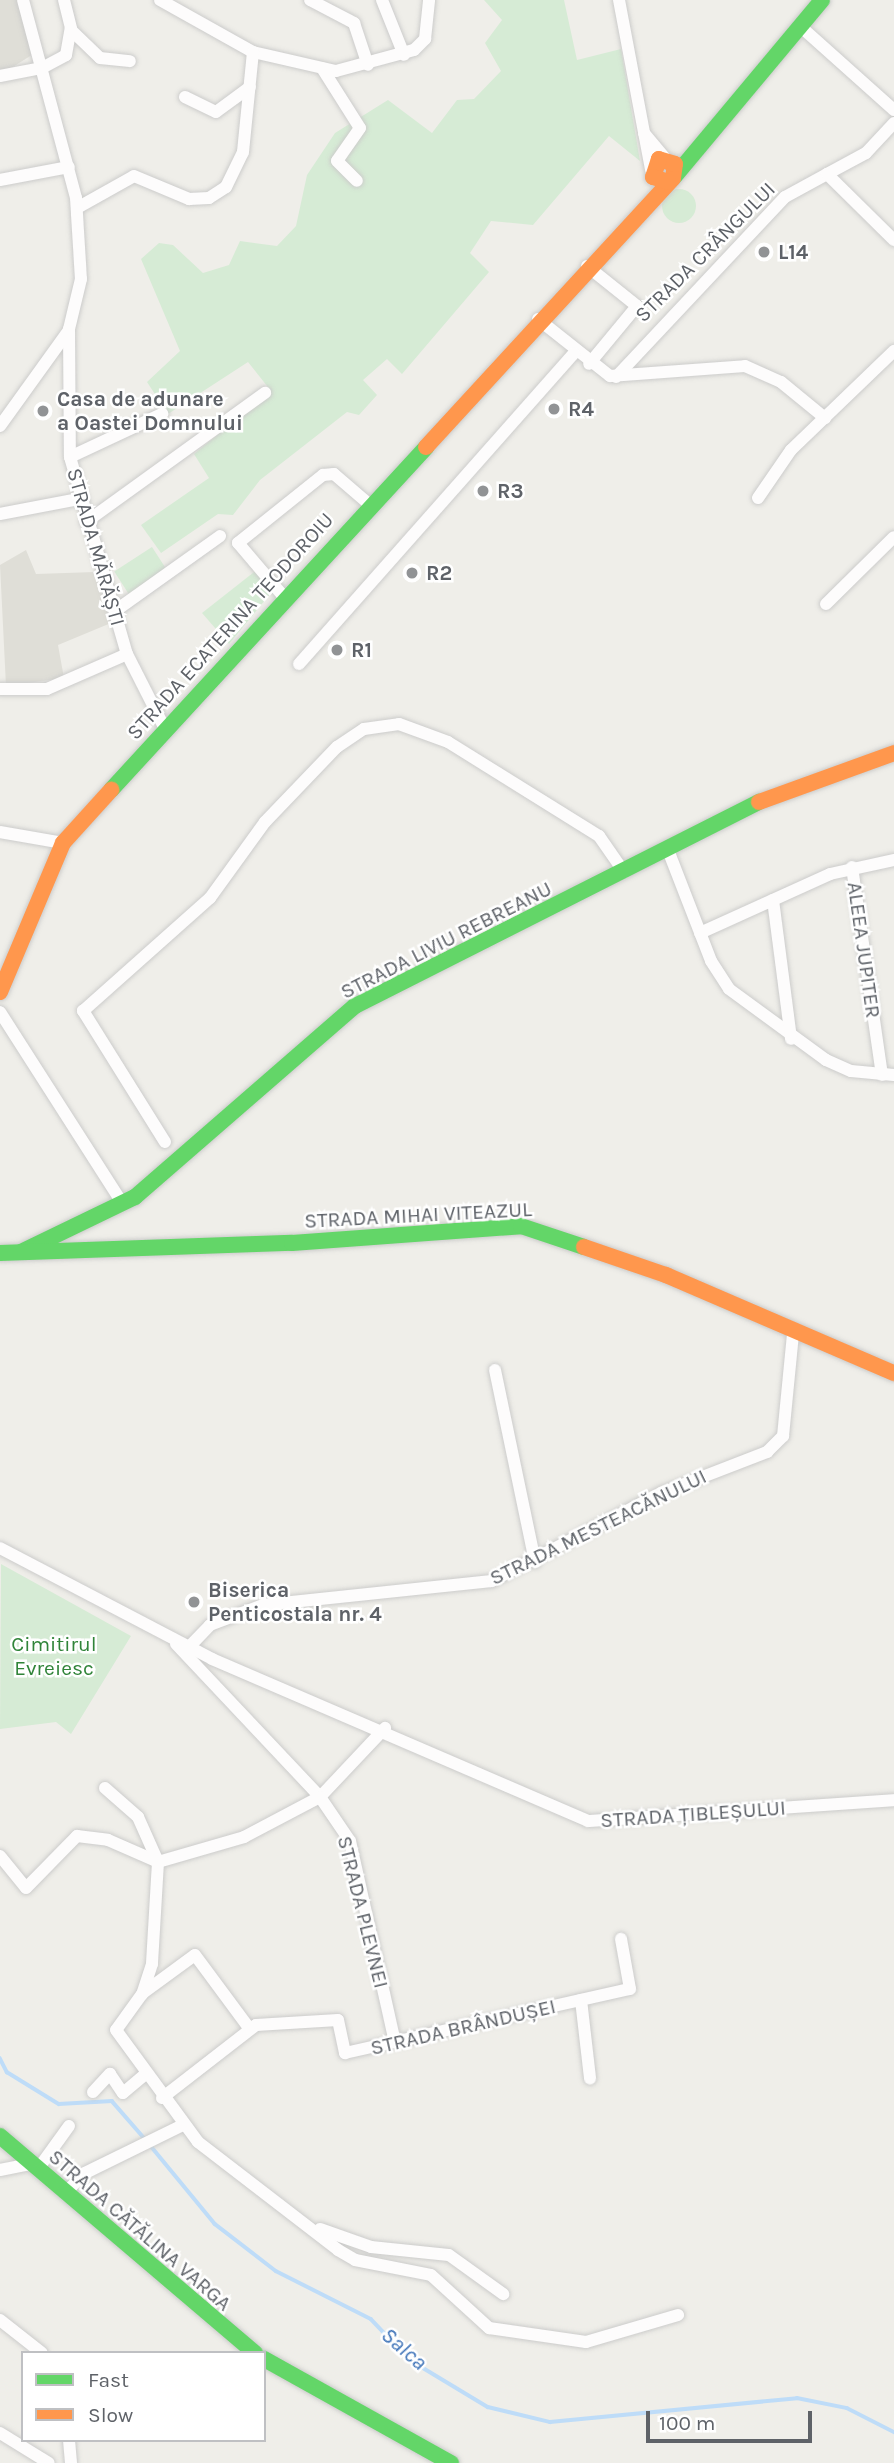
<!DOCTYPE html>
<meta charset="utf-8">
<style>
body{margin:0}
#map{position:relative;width:894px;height:2463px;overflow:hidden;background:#efeee9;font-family:Karla,sans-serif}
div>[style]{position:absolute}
.education>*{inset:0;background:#dfded7}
.green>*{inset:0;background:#d6ebd5;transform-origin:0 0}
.round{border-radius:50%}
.stream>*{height:3.5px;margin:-1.75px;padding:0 1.75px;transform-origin:1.75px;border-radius:1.75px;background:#bedcf8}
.roads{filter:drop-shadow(0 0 2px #cccccb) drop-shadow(0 0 2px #cccccb)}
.street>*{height:12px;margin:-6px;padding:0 6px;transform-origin:6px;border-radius:6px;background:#fdfcfc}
.fast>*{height:16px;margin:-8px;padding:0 8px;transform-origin:8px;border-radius:8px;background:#63d668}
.slow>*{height:16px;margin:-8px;padding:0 8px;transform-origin:8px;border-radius:8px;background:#ff974d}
.dots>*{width:19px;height:19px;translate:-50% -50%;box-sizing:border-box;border:4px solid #fff;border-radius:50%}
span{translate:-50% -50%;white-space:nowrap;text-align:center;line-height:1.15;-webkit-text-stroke:5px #fff;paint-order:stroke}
.street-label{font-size:21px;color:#5e6268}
.poi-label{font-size:21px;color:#5e6268;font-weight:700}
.left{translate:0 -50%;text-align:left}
.park-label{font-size:21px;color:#308439}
.water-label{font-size:23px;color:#3e73b8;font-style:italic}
.legend{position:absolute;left:21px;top:2351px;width:245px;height:91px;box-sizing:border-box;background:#fff;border:2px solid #bfc0c3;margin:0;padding:9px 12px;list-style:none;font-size:21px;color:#5e6268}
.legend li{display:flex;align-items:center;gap:14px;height:35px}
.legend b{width:35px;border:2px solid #bfc0c3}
.scale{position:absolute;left:646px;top:2411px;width:166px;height:32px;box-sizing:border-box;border:4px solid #5e6268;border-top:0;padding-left:9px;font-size:21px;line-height:24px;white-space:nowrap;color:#5e6268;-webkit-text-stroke:5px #fff;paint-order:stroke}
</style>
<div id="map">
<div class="education">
<i style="clip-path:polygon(0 0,21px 0,35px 53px,0 75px)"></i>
<i style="clip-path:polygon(26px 550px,36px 574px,95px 572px,111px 623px,58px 645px,64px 678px,6px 686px,0 565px)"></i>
</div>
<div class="green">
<i style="clip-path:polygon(484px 0,564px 0,577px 60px,621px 49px,640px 161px,609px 136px,533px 225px,491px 221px,470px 253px,489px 272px,402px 374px,387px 359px,363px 380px,377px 395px,359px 415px,347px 412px,260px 480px,233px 515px,218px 514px,161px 553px,141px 525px,209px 478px,194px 454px,271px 391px,248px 362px,168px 414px,147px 382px,180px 351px,141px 259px,159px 243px,173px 245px,203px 273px,229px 265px,240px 241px,277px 246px,296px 226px,307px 175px,335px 133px,388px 100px,432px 133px,457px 100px,474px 99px,501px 71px,485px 43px,502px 20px)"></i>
<i class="round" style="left:662px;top:189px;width:34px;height:34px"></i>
<i style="left:152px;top:547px;width:27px;height:45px;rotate:57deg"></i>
<i style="clip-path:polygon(258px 569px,275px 588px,229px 644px,202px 613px)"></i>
<i style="clip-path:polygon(1px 1564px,131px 1636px,71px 1734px,56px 1722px,0 1729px)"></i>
</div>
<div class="stream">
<i style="left:0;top:2058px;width:16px;rotate:63deg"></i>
<i style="left:7px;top:2072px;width:61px;rotate:31.6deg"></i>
<i style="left:59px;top:2104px;width:53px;rotate:-3.2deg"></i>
<i style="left:112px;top:2101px;width:52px;rotate:48.9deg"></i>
<i style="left:151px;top:2146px;width:101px;rotate:50.6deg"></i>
<i style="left:215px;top:2224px;width:77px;rotate:37.6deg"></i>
<i style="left:276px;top:2271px;width:106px;rotate:26.8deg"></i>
<i style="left:371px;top:2319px;width:57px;rotate:46.4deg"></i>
<i style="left:410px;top:2360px;width:91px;rotate:31.1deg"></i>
<i style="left:488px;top:2407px;width:64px;rotate:13.6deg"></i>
<i style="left:550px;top:2422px;width:248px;rotate:-5.5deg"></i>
<i style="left:797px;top:2398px;width:51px;rotate:11.3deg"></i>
<i style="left:847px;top:2408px;width:53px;rotate:27.1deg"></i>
</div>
<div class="roads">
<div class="street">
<i style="left:23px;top:0;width:205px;rotate:75deg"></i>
<i style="left:76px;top:198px;width:81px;rotate:86.5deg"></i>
<i style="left:81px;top:279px;width:51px;rotate:103.5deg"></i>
<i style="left:69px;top:329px;width:128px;rotate:89.6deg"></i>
<i style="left:70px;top:457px;width:205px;rotate:73.9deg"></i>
<i style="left:127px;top:654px;width:84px;rotate:63.1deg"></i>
<i style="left:160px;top:0;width:107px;rotate:29.2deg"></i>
<i style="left:253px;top:52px;width:85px;rotate:12.9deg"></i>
<i style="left:336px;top:71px;width:81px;rotate:-15.1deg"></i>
<i style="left:414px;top:50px;width:16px;rotate:-45deg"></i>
<i style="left:425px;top:39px;width:39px;rotate:-84deg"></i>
<i style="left:310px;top:0;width:50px;rotate:27.6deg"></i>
<i style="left:354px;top:23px;width:44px;rotate:71.6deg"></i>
<i style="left:382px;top:0;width:59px;rotate:68.2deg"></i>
<i style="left:619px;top:0;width:173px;rotate:79.3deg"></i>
<i style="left:800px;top:26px;width:126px;rotate:41.8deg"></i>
<i style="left:71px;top:30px;width:40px;rotate:44deg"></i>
<i style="left:100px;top:58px;width:30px;rotate:6deg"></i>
<i style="left:322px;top:68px;width:71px;rotate:57.7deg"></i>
<i style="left:360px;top:128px;width:40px;rotate:124.9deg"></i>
<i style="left:337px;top:161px;width:28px;rotate:45deg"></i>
<i style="left:0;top:76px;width:43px;rotate:-10.8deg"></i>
<i style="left:42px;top:68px;width:27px;rotate:-28deg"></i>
<i style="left:66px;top:55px;width:27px;rotate:-80deg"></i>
<i style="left:71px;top:28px;width:29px;rotate:-104deg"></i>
<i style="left:185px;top:97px;width:34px;rotate:26deg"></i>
<i style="left:216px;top:112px;width:42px;rotate:-36.3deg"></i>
<i style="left:644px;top:133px;width:33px;rotate:50deg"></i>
<i style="left:827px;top:174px;width:44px;rotate:-28.3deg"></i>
<i style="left:866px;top:153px;width:41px;rotate:-47deg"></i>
<i style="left:0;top:180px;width:70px;rotate:-10.7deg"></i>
<i style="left:77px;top:208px;width:65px;rotate:-29.3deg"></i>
<i style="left:134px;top:176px;width:60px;rotate:22.7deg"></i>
<i style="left:189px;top:199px;width:20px;rotate:-3deg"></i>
<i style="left:209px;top:198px;width:20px;rotate:-33deg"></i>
<i style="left:226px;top:187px;width:39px;rotate:-64deg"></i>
<i style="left:243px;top:152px;width:100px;rotate:-84.3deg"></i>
<i style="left:587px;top:266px;width:64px;rotate:38.7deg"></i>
<i style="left:637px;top:306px;width:75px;rotate:129.6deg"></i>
<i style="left:538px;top:319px;width:92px;rotate:38.4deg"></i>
<i style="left:610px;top:376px;width:135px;rotate:-4.2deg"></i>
<i style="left:745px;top:366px;width:39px;rotate:24deg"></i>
<i style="left:781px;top:382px;width:57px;rotate:39.3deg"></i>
<i style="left:616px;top:377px;width:247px;rotate:-46.8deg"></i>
<i style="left:785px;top:197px;width:48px;rotate:-28.7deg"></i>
<i style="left:827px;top:174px;width:94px;rotate:44.6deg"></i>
<i style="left:0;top:426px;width:118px;rotate:-54.3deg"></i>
<i style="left:70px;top:457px;width:102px;rotate:-25.1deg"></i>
<i style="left:758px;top:498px;width:58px;rotate:-55.5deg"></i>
<i style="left:791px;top:450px;width:143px;rotate:-43.9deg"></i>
<i style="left:0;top:514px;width:80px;rotate:-10.8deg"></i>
<i style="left:86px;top:522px;width:221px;rotate:-35.8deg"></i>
<i style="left:284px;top:597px;width:71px;rotate:-130.4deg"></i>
<i style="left:238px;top:543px;width:109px;rotate:-38.7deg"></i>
<i style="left:323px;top:475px;width:11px;rotate:-5deg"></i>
<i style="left:334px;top:474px;width:46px;rotate:40.6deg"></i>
<i style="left:826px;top:604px;width:95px;rotate:-44.6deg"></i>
<i style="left:115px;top:611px;width:129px;rotate:-35.5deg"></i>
<i style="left:299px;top:664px;width:415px;rotate:-48.5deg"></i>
<i style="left:0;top:689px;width:47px"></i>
<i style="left:47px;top:689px;width:87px;rotate:-23.6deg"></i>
<i style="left:0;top:832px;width:64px;rotate:9.9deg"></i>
<i style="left:668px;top:850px;width:119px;rotate:68.8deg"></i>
<i style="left:711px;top:961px;width:33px;rotate:57deg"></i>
<i style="left:729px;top:989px;width:120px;rotate:36.2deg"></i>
<i style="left:826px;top:1060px;width:27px;rotate:24deg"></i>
<i style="left:851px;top:1071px;width:43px;rotate:5.3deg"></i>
<i style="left:852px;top:867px;width:210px;rotate:81.8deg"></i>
<i style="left:773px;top:900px;width:140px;rotate:82.6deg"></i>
<i style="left:700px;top:933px;width:143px;rotate:-24.4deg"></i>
<i style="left:830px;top:874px;width:66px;rotate:-12.3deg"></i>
<i style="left:0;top:1012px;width:228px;rotate:57.4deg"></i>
<i style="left:165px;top:1142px;width:155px;rotate:-122deg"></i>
<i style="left:83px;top:1011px;width:170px;rotate:-41.7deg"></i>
<i style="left:210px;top:898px;width:94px;rotate:-54.1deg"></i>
<i style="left:265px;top:822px;width:104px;rotate:-46.2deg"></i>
<i style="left:337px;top:747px;width:32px;rotate:-34deg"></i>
<i style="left:364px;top:729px;width:35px;rotate:-8deg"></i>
<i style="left:399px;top:724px;width:52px;rotate:20.2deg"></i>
<i style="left:448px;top:742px;width:178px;rotate:31.9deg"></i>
<i style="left:599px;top:836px;width:44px;rotate:55.2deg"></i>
<i style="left:495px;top:1370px;width:196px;rotate:78.2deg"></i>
<i style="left:0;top:1548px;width:239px;rotate:27.6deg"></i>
<i style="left:212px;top:1659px;width:409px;rotate:23.3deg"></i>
<i style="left:588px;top:1821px;width:307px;rotate:-3.9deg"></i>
<i style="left:176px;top:1644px;width:210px;rotate:46.7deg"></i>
<i style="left:320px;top:1797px;width:95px;rotate:-46.7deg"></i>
<i style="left:189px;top:1647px;width:30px;rotate:-46deg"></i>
<i style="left:210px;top:1625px;width:57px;rotate:-20.7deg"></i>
<i style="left:263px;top:1605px;width:230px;rotate:-6deg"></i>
<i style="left:492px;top:1581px;width:191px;rotate:-27.5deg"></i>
<i style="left:661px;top:1493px;width:114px;rotate:-21.1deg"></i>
<i style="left:767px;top:1452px;width:23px;rotate:-45deg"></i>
<i style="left:783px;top:1436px;width:102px;rotate:-84.4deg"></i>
<i style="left:105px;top:1788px;width:44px;rotate:41.3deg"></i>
<i style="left:138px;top:1817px;width:49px;rotate:66deg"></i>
<i style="left:0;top:1856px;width:41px;rotate:50.9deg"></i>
<i style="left:26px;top:1888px;width:73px;rotate:-45.6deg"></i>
<i style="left:77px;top:1836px;width:31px;rotate:7deg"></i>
<i style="left:108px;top:1840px;width:55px;rotate:23.7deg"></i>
<i style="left:158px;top:1862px;width:102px;rotate:93.4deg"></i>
<i style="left:152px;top:1964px;width:32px;rotate:108deg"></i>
<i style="left:142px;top:1994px;width:44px;rotate:125.8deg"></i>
<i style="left:116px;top:2030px;width:139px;rotate:53.8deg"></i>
<i style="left:198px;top:2142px;width:177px;rotate:37.6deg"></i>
<i style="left:338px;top:2250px;width:20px;rotate:30deg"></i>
<i style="left:355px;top:2260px;width:77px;rotate:11.2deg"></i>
<i style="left:431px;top:2275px;width:79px;rotate:42.4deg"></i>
<i style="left:489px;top:2328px;width:98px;rotate:8.2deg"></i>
<i style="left:586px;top:2342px;width:96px;rotate:-16.4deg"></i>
<i style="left:158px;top:1862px;width:90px;rotate:-16.2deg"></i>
<i style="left:244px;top:1837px;width:86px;rotate:-27.8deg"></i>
<i style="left:320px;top:1797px;width:53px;rotate:55.7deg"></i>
<i style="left:350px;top:1841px;width:206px;rotate:77.4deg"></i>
<i style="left:143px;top:1993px;width:64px;rotate:-36.2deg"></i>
<i style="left:195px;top:1955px;width:91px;rotate:53.5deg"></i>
<i style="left:581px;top:2000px;width:79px;rotate:83.4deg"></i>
<i style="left:93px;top:2092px;width:25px;rotate:-47deg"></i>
<i style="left:110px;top:2074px;width:23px;rotate:56deg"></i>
<i style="left:123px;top:2093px;width:30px;rotate:-40deg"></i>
<i style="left:162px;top:2098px;width:119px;rotate:-37.8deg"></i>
<i style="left:256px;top:2025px;width:82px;rotate:-3.5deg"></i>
<i style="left:338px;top:2020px;width:34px;rotate:78deg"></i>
<i style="left:345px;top:2053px;width:292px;rotate:-12.7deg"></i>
<i style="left:630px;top:1989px;width:51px;rotate:-100.2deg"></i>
<i style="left:38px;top:2169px;width:53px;rotate:-54.2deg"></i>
<i style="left:0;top:2170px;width:33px;rotate:-11deg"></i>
<i style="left:65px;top:2193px;width:28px;rotate:-45deg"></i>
<i style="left:85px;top:2173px;width:107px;rotate:-26.1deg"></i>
<i style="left:320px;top:2229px;width:54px;rotate:19.4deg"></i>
<i style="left:371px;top:2247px;width:78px;rotate:5.9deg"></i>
<i style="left:449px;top:2255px;width:67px;rotate:35.8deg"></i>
<i style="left:0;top:2320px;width:53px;rotate:38.2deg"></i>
<i style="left:0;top:2433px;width:57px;rotate:31.5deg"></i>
<i style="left:69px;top:2440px;width:23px;rotate:85deg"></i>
</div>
<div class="fast">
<i style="left:675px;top:176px;width:229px;rotate:-50.1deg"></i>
<i style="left:111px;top:790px;width:466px;rotate:-47.4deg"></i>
<i style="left:21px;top:1252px;width:127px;rotate:-25.8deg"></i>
<i style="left:135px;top:1197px;width:291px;rotate:-41deg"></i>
<i style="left:355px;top:1006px;width:453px;rotate:-26.8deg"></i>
<i style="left:0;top:1253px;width:292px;rotate:-2deg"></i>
<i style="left:292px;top:1243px;width:230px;rotate:-4.2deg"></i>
<i style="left:521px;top:1226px;width:66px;rotate:18.4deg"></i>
<i style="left:0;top:2136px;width:335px;rotate:40.4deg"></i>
<i style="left:264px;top:2359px;width:214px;rotate:29.1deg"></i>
</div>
<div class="slow">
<i style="left:426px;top:447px;width:365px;rotate:-47.4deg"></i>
<i style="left:673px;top:178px;width:14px;rotate:-82deg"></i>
<i style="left:675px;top:164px;width:17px;rotate:-163deg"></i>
<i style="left:659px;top:159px;width:19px;rotate:108deg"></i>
<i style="left:653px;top:177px;width:16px;rotate:18deg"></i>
<i style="left:759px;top:802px;width:144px;rotate:-19.9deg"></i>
<i style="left:0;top:992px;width:162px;rotate:-67.1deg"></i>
<i style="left:63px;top:843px;width:72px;rotate:-47.8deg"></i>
<i style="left:584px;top:1247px;width:87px;rotate:18.9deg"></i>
<i style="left:666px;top:1275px;width:248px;rotate:23.3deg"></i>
</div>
</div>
<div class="dots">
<i style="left:764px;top:252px;background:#919395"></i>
<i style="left:554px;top:409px;background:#919395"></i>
<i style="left:43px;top:411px;background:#919395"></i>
<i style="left:483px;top:491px;background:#919395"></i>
<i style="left:412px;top:573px;background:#919395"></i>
<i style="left:337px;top:650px;background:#919395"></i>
<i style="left:194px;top:1602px;background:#919395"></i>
</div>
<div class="street-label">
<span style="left:705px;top:252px;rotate:-45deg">STRADA CRÂNGULUI</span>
<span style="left:96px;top:547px;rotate:74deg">STRADA MĂRĂȘTI</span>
<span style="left:230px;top:626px;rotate:-48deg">STRADA ECATERINA TEODOROIU</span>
<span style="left:446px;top:940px;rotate:-27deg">STRADA LIVIU REBREANU</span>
<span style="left:864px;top:950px;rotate:82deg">ALEEA JUPITER</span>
<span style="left:418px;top:1215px;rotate:-3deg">STRADA MIHAI VITEAZUL</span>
<span style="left:598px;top:1527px;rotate:-26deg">STRADA MESTEACĂNULUI</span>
<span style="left:693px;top:1814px;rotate:-4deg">STRADA ȚIBLEȘULUI</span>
<span style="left:363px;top:1912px;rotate:76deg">STRADA PLEVNEI</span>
<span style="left:463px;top:2027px;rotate:-13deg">STRADA BRÂNDUȘEI</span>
<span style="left:140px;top:2230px;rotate:41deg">STRADA CĂTĂLINA VARGA</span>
</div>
<div class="poi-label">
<span class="left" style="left:778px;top:252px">L14</span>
<span class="left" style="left:57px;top:411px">Casa de adunare<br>a Oastei Domnului</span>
<span class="left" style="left:568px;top:409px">R4</span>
<span class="left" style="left:497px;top:491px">R3</span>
<span class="left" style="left:426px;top:573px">R2</span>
<span class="left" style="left:351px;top:650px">R1</span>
<span class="left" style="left:208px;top:1602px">Biserica<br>Penticostala nr. 4</span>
</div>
<div class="park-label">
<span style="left:54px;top:1656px">Cimitirul<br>Evreiesc</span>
</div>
<div class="water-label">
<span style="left:404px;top:2349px;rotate:41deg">Salca</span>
</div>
<ul class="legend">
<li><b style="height:9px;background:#63d668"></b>Fast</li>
<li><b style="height:9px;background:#ff974d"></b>Slow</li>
</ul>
<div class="scale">100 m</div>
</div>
